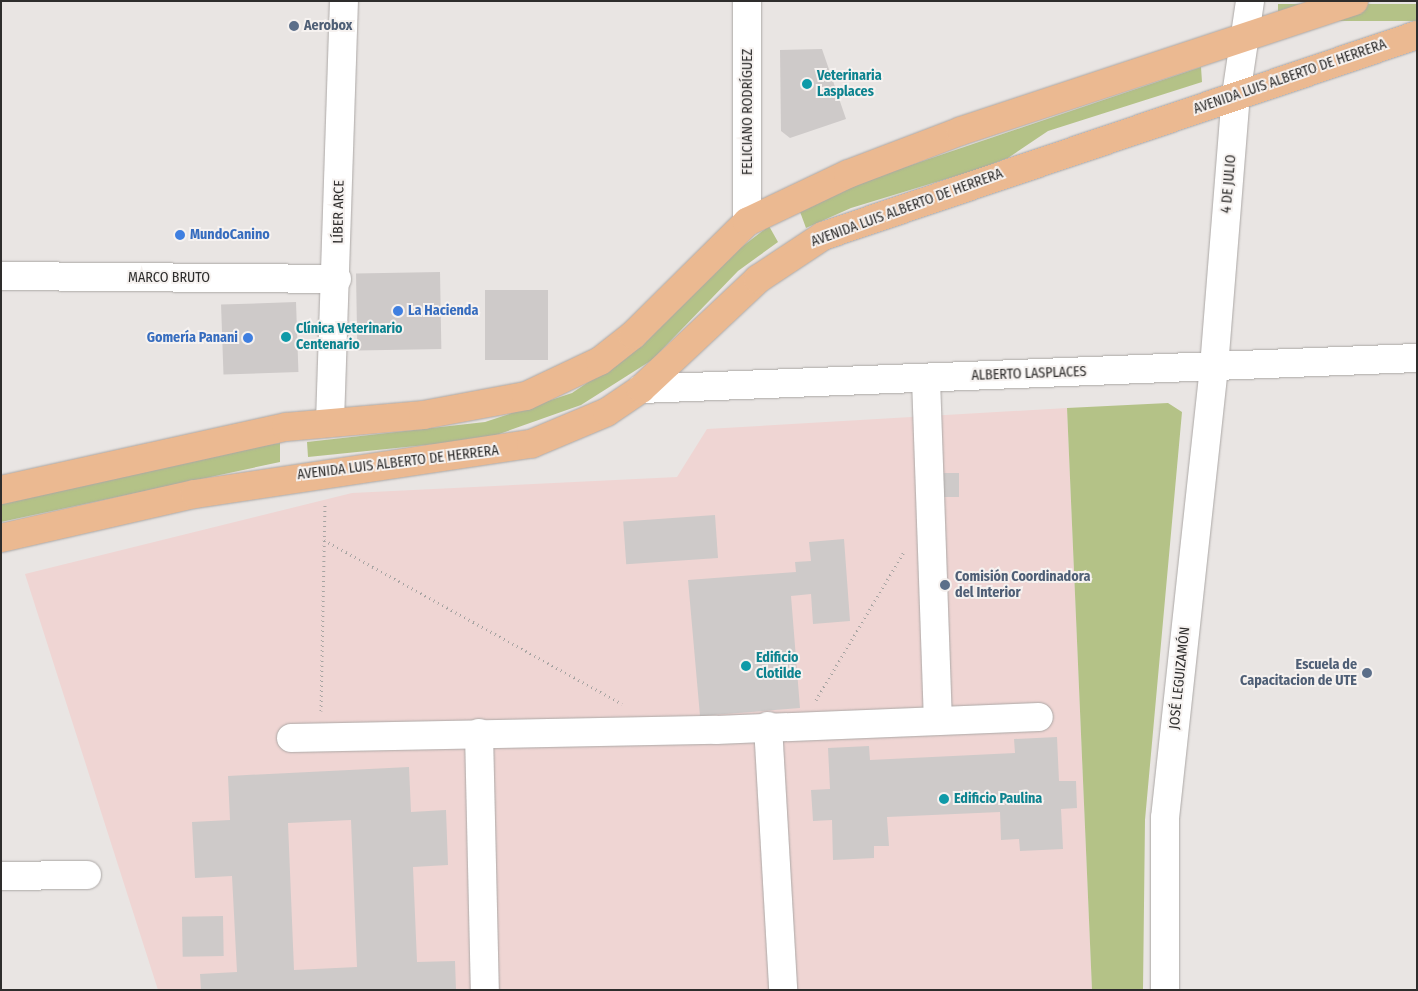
<!DOCTYPE html>
<meta charset="utf-8">
<style>
body{margin:0}
#map{position:relative;width:1418px;height:991px;overflow:hidden;background:#e9e5e3;font-family:"Fira Sans Condensed",sans-serif}
div>[style]{position:absolute}
.education>*{inset:0;background:#efd5d3}
.green>*{inset:0;background:#b4c287;transform-origin:0 0}
.building>*{inset:0;background:#cecac9;transform-origin:0 0}
.path>*{height:3px;margin-top:-1.5px;transform-origin:0;background:repeating-linear-gradient(90deg,#a7a4a2 0 1px,transparent 0 5px)}
.roads{filter:drop-shadow(0 0 1px #aca8a6) drop-shadow(0 0 1px #aca8a6)}
.minor>*{height:28px;margin:-14px;padding:0 14px;transform-origin:14px;border-radius:14px;background:#fff}
.major>*{height:28px;margin:-14px;padding:0 14px;transform-origin:14px;border-radius:14px;background:#ebb991}
.dots>*{width:14px;height:14px;translate:-50% -50%;box-sizing:border-box;border:2px solid #f6f2f0;border-radius:50%}
span{translate:-50% -50%;white-space:nowrap;text-align:center;line-height:1.15;-webkit-text-stroke:4px #f6f2f0;paint-order:stroke}
.service-label{font-size:14px;color:#4e5e75;font-weight:700}
.left{translate:0 -50%;text-align:left}
.right{translate:-100% -50%;text-align:right}
.culture-label{font-size:14px;color:#0d838f;font-weight:700}
.street-label{font-size:14px;color:#2e2d2c}
.shop-label{font-size:14px;color:#366cbe;font-weight:700}
.frame{position:absolute;inset:0;border:2px solid #2e2d2c;pointer-events:none}
</style>
<div id="map">
<div class="education">
<i style="clip-path:polygon(1067px 408px,1092px 990px,158px 990px,25px 574px,352px 493px,677px 477px,707px 429px)"></i>
</div>
<div class="green">
<i style="left:1417px;top:4px;width:17px;height:139px;rotate:90deg"></i>
<i style="clip-path:polygon(1201px 67px,1202px 82px,1048px 131px,1008px 158px,979px 169px,851px 208px,806px 228px,799px 209px,843px 188px)"></i>
<i style="clip-path:polygon(769px 226px,778px 242px,738px 271px,652px 360px,581px 405px,485px 439px,308px 457px,307px 442px,485px 422px,572px 393px,642px 346px,730px 256px)"></i>
<i style="clip-path:polygon(1168px 403px,1182px 412px,1145px 820px,1143px 990px,1092px 990px,1067px 408px)"></i>
<i style="clip-path:polygon(280px 443px,280px 462px,1px 522px,1px 498px,158px 463px)"></i>
</div>
<div class="building">
<i style="clip-path:polygon(822px 49px,846px 119px,790px 138px,781px 131px,780px 50px)"></i>
<i style="left:440px;top:272px;width:77px;height:84px;rotate:89deg"></i>
<i style="left:485px;top:290px;width:63px;height:70px"></i>
<i style="left:296px;top:302px;width:70px;height:75px;rotate:88deg"></i>
<i style="left:942px;top:473px;width:17px;height:24px"></i>
<i style="left:715px;top:515px;width:43px;height:92px;rotate:86deg"></i>
<i style="clip-path:polygon(844px 539px,850px 621px,813px 624px,811px 594px,791px 596px,800px 708px,700px 716px,688px 580px,796px 572px,795px 562px,811px 561px,809px 542px)"></i>
<i style="clip-path:polygon(1057px 737px,1059px 781px,1076px 781px,1077px 808px,1061px 809px,1063px 849px,1020px 851px,1019px 839px,1001px 840px,1000px 812px,887px 817px,889px 846px,874px 846px,874px 858px,833px 860px,832px 820px,813px 821px,811px 790px,830px 789px,828px 748px,869px 746px,870px 760px,1015px 753px,1014px 739px)"></i>
<i style="clip-path:polygon(evenodd,409px 767px,411px 812px,446px 810px,448px 865px,413px 867px,417px 962px,455px 961px,456px 990px,201px 990px,200px 974px,237px 972px,232px 876px,195px 878px,192px 822px,230px 820px,228px 776px,409px 767px,351px 820px,357px 967px,294px 970px,288px 823px,351px 820px)"></i>
<i style="left:223px;top:916px;width:40px;height:41px;rotate:89deg"></i>
</div>
<div class="path">
<i style="left:324px;top:540px;width:340px;rotate:28.8deg"></i>
<i style="left:816px;top:700px;width:172px;rotate:-59.3deg"></i>
<i style="left:321px;top:711px;width:208px;rotate:-88.9deg"></i>
</div>
<div class="roads">
<div class="minor">
<i style="left:747px;top:1px;width:221px;rotate:90deg"></i>
<i style="left:1px;top:276px;width:336px;rotate:0.5deg"></i>
<i style="left:926px;top:379px;width:342px;rotate:88deg"></i>
<i style="left:641px;top:389px;width:777px;rotate:-2.29deg"></i>
<i style="left:330px;top:422px;width:421px;rotate:-88.1deg"></i>
<i style="left:768px;top:726px;width:264px;rotate:86.7deg"></i>
<i style="left:479px;top:733px;width:257px;rotate:88.7deg"></i>
<i style="left:291px;top:738px;width:425px;rotate:-1.1deg"></i>
<i style="left:716px;top:730px;width:323px;rotate:-2.3deg"></i>
<i style="left:1px;top:876px;width:86px;rotate:-0.7deg"></i>
<i style="left:1165px;top:990px;width:172px;rotate:-90deg"></i>
<i style="left:1165px;top:818px;width:454px;rotate:-83.8deg"></i>
<i style="left:1214px;top:367px;width:273px;rotate:-85.4deg"></i>
<i style="left:1236px;top:95px;width:95px;rotate:-81.5deg"></i>
</div>
<div class="major">
<i style="left:1px;top:490px;width:292px;rotate:-12.5deg"></i>
<i style="left:286px;top:427px;width:138px;rotate:-5deg"></i>
<i style="left:423px;top:415px;width:105px;rotate:-10.5deg"></i>
<i style="left:526px;top:396px;width:82px;rotate:-25.3deg"></i>
<i style="left:600px;top:361px;width:42px;rotate:-38.2deg"></i>
<i style="left:633px;top:335px;width:161px;rotate:-44.7deg"></i>
<i style="left:747px;top:222px;width:112px;rotate:-25.4deg"></i>
<i style="left:848px;top:174px;width:121px;rotate:-20.8deg"></i>
<i style="left:961px;top:131px;width:414px;rotate:-18.3deg"></i>
<i style="left:1px;top:538px;width:199px;rotate:-12.8deg"></i>
<i style="left:195px;top:494px;width:340px;rotate:-8.5deg"></i>
<i style="left:531px;top:444px;width:82px;rotate:-22.8deg"></i>
<i style="left:607px;top:412px;width:41px;rotate:-34.1deg"></i>
<i style="left:641px;top:389px;width:161px;rotate:-43.2deg"></i>
<i style="left:758px;top:279px;width:78px;rotate:-33.5deg"></i>
<i style="left:823px;top:236px;width:627px;rotate:-18.69deg"></i>
</div>
</div>
<div class="dots">
<i style="left:294px;top:26px;background:#5c6f8a"></i>
<i style="left:807px;top:84px;background:#0f9aa8"></i>
<i style="left:180px;top:235px;background:#3f7fe0"></i>
<i style="left:398px;top:311px;background:#3f7fe0"></i>
<i style="left:286px;top:337px;background:#0f9aa8"></i>
<i style="left:248px;top:338px;background:#3f7fe0"></i>
<i style="left:945px;top:585px;background:#5c6f8a"></i>
<i style="left:746px;top:666px;background:#0f9aa8"></i>
<i style="left:1367px;top:673px;background:#5c6f8a"></i>
<i style="left:944px;top:799px;background:#0f9aa8"></i>
</div>
<div class="service-label">
<span class="left" style="left:304px;top:26px">Aerobox</span>
<span class="left" style="left:955px;top:585px">Comisión Coordinadora<br>del Interior</span>
<span class="right" style="left:1357px;top:673px">Escuela de<br>Capacitacion de UTE</span>
</div>
<div class="culture-label">
<span class="left" style="left:817px;top:84px">Veterinaria<br>Lasplaces</span>
<span class="left" style="left:296px;top:337px">Clínica Veterinario<br>Centenario</span>
<span class="left" style="left:756px;top:666px">Edificio<br>Clotilde</span>
<span class="left" style="left:954px;top:799px">Edificio Paulina</span>
</div>
<div class="street-label">
<span style="left:1290px;top:77px;rotate:-19deg">AVENIDA LUIS ALBERTO DE HERRERA</span>
<span style="left:748px;top:112px;rotate:-90deg">FELICIANO RODRÍGUEZ</span>
<span style="left:1229px;top:184px;rotate:-85deg">4 DE JULIO</span>
<span style="left:907px;top:208px;rotate:-20deg">AVENIDA LUIS ALBERTO DE HERRERA</span>
<span style="left:339px;top:212px;rotate:-89deg">LÍBER ARCE</span>
<span style="left:169px;top:278px">MARCO BRUTO</span>
<span style="left:1029px;top:374px;rotate:-2deg">ALBERTO LASPLACES</span>
<span style="left:398px;top:463px;rotate:-7deg">AVENIDA LUIS ALBERTO DE HERRERA</span>
<span style="left:1180px;top:678px;rotate:-84deg">JOSÉ LEGUIZAMÓN</span>
</div>
<div class="shop-label">
<span class="left" style="left:190px;top:235px">MundoCanino</span>
<span class="left" style="left:408px;top:311px">La Hacienda</span>
<span class="right" style="left:238px;top:338px">Gomería Panani</span>
</div>
<div class="frame"></div>
</div>
